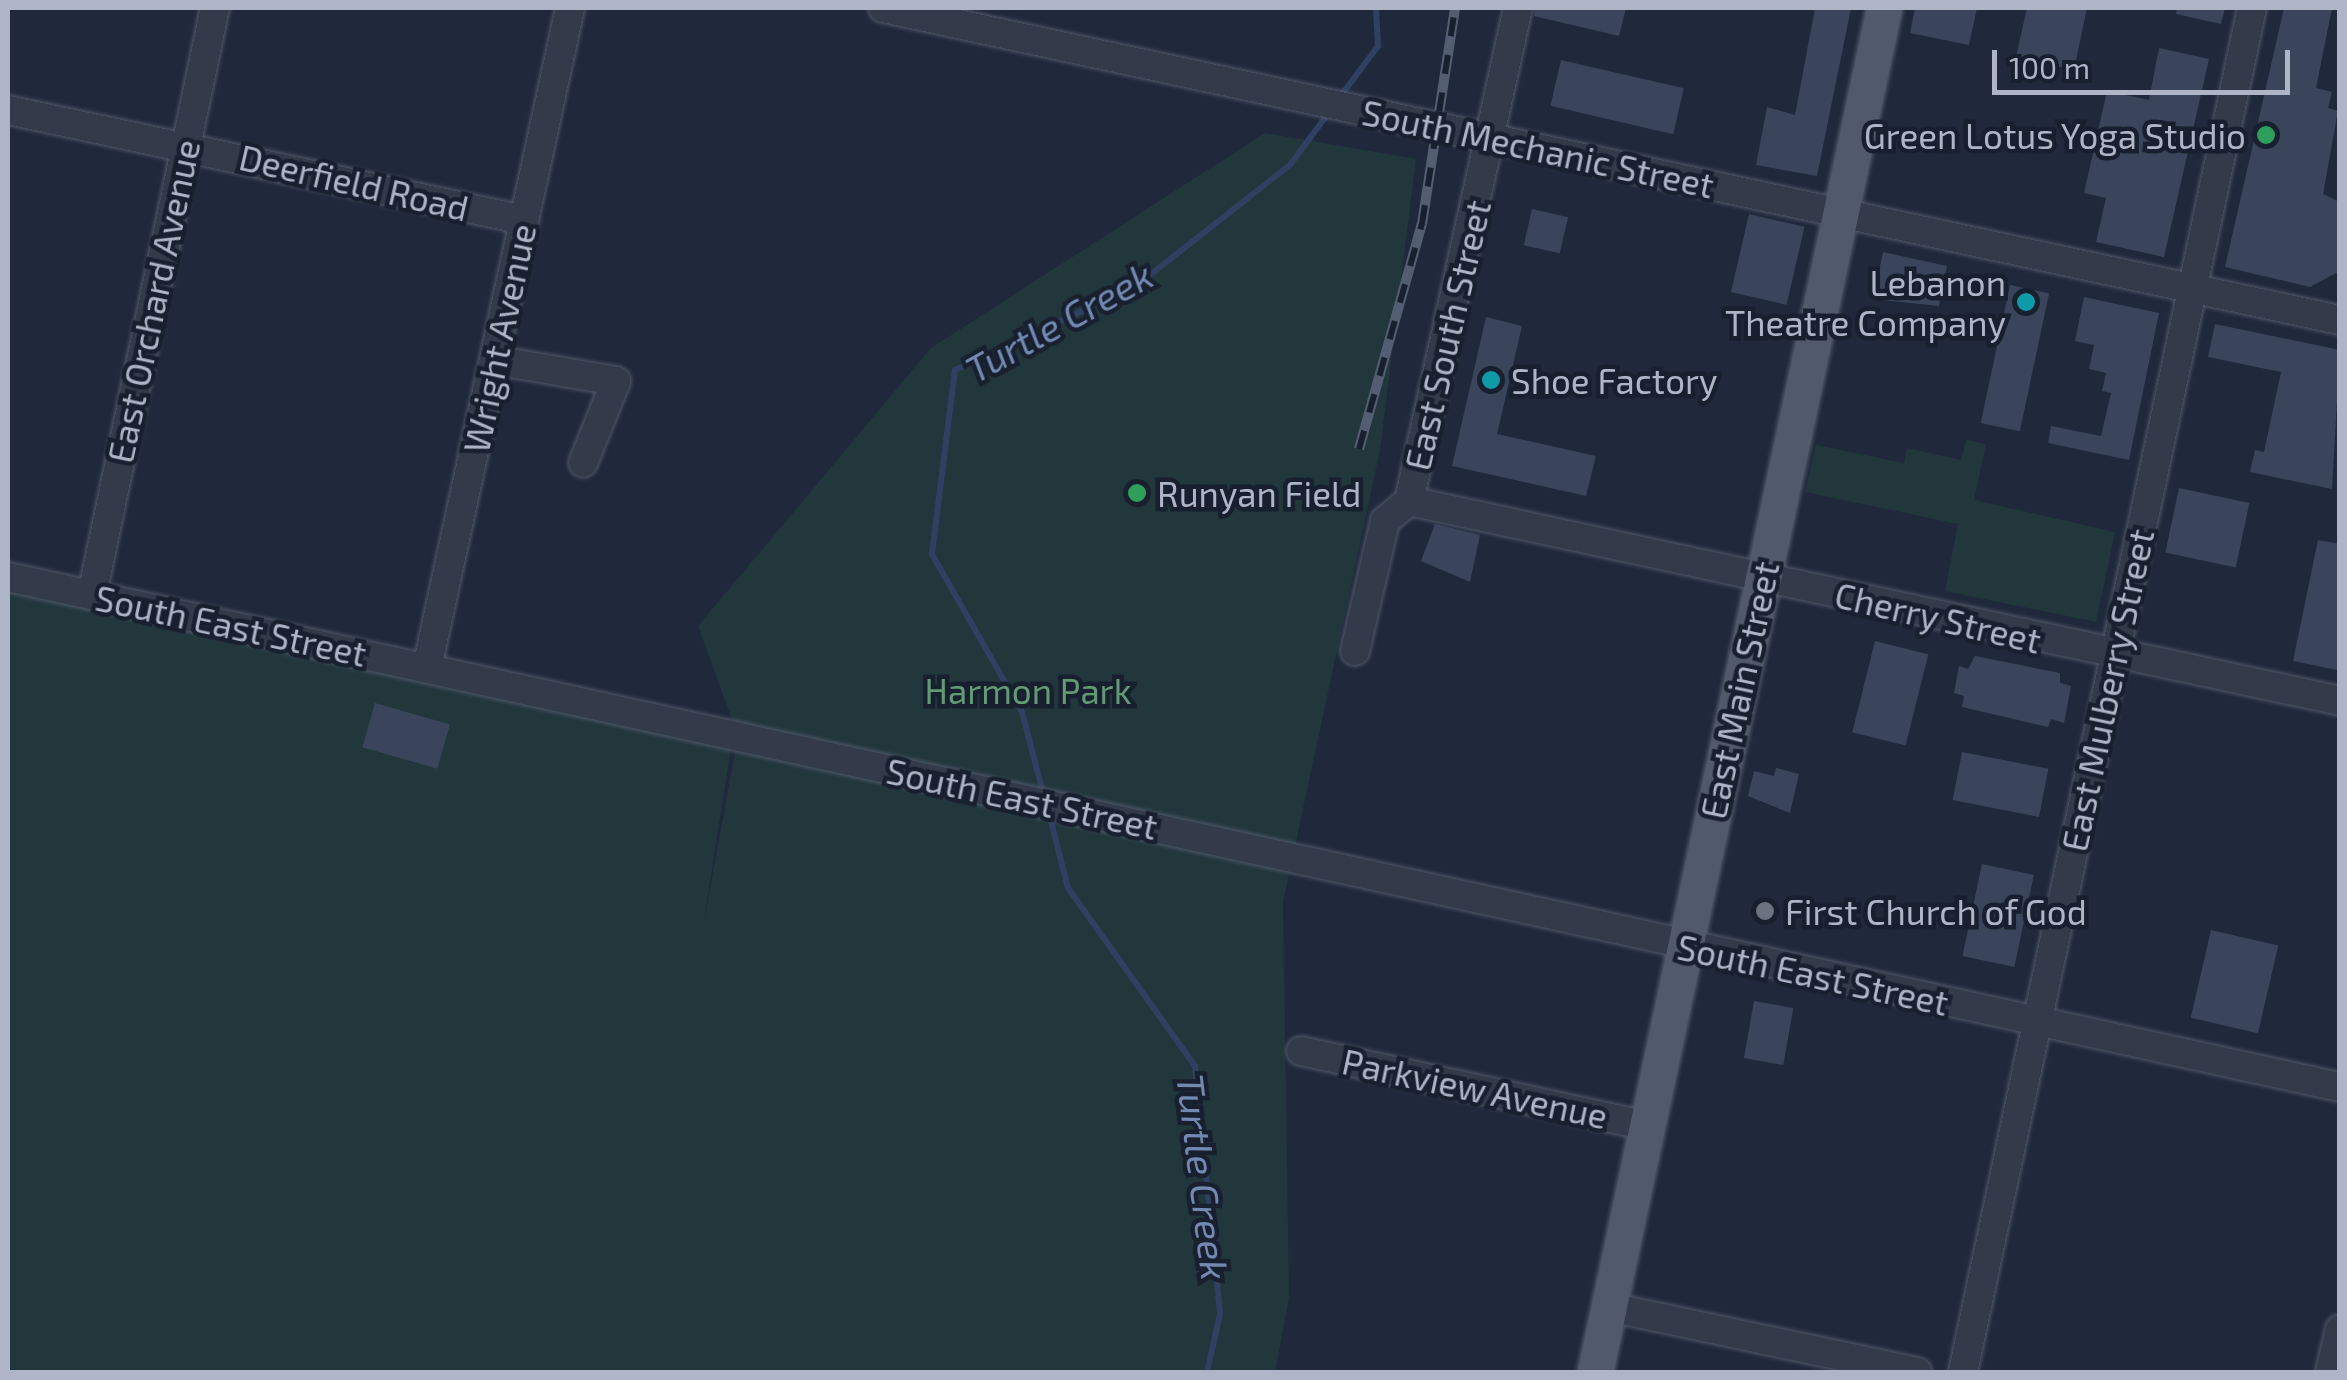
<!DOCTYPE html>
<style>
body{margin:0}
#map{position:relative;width:2347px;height:1380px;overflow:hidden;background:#1f293b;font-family:"Exo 2",sans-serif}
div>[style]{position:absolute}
.green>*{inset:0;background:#21373c}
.stream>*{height:6px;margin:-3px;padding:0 3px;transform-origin:3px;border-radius:3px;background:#2f4062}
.building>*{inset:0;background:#3a455b;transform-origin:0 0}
.roads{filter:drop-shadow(0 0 2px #505869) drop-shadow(0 0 2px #505869)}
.minor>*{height:28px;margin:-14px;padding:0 14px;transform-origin:14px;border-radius:14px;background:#333b4b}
.major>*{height:35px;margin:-17.5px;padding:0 17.5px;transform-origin:17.5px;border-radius:17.5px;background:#505a6b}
.rail>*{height:10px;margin-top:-5px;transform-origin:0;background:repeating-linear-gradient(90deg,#18202f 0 19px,#545e73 0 38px);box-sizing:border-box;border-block:2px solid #545e73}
.dots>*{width:28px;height:28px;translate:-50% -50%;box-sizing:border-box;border:5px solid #18202f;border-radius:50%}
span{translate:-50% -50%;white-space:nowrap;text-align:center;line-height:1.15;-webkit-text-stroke:9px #18202f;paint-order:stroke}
.poi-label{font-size:35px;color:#adb5c7}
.right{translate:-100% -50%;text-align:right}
.left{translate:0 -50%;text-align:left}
.street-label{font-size:35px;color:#adb5c7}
.park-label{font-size:35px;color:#629a73}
.water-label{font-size:38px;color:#7389b2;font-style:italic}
.frame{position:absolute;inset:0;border:10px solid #adb5c7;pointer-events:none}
.scale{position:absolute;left:1992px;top:50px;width:298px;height:45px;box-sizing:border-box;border:5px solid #adb5c7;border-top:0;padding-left:12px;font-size:30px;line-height:35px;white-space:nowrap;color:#adb5c7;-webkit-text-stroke:8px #18202f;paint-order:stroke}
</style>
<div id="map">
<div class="green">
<i style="clip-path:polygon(1265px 133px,1416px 159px,1380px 450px,1283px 902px,1289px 1298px,1275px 1372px,8px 1372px,8px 577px,733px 734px,703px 927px,738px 736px,698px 626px,931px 348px)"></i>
<i style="clip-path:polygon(1966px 440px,1986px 444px,1974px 500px,2115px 532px,2096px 622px,1945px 591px,1958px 524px,1805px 492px,1816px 445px,1904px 463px,1907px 448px,1961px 460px)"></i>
</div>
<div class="stream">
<i style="left:1340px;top:97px;width:64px;rotate:-53.3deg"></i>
<i style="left:1378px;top:46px;width:38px;rotate:-93deg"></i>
<i style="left:1043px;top:793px;width:84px;rotate:-104.5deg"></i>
<i style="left:1022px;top:712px;width:182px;rotate:-119.7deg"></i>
<i style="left:932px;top:554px;width:185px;rotate:-82.9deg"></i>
<i style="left:955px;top:370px;width:200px;rotate:-24.9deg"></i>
<i style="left:1136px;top:286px;width:196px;rotate:-38.2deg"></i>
<i style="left:1290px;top:165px;width:67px;rotate:-53.5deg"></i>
<i style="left:1049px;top:814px;width:76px;rotate:75.6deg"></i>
<i style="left:1068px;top:888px;width:219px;rotate:54.5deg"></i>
<i style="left:1195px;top:1066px;width:249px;rotate:84.2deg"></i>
<i style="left:1220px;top:1314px;width:59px;rotate:102.6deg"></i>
</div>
<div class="building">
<i style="clip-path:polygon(1535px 8px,1626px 8px,1619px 36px,1534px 16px)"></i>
<i style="clip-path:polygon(1815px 8px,1851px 8px,1817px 176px,1756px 165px,1767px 107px,1795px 115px)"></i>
<i style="clip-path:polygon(1915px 8px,1977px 8px,1969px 45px,1910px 33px)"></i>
<i style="clip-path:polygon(2027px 8px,2087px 8px,2074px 70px,2016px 57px)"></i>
<i style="clip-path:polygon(2177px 8px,2225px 8px,2221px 24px,2176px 14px)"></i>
<i style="clip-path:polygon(2284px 8px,2332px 8px,2316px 88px,2332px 92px,2328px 108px,2338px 111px,2323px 194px,2340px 202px,2338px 272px,2310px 287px,2225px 267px)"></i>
<i style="clip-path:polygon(2159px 48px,2209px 59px,2164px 257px,2096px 242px,2106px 198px,2084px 193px,2107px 91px,2149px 100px)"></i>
<i style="left:1561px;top:60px;width:126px;height:47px;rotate:13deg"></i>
<i style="left:1532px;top:209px;width:37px;height:37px;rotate:13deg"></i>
<i style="left:1749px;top:214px;width:57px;height:80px;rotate:13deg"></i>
<i style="clip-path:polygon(1883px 252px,1947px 266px,1939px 306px,1873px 299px)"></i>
<i style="left:2010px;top:285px;width:40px;height:141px;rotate:12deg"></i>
<i style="clip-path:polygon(2084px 297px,2159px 313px,2129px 460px,2048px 443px,2051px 426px,2101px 436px,2111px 393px,2102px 391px,2106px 373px,2089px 369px,2094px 345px,2075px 341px)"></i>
<i style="clip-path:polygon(1486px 317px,1522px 326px,1497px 434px,1596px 456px,1586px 496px,1452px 466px)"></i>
<i style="clip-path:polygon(2215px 324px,2340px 350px,2332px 489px,2250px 472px,2255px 450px,2264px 452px,2281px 372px,2208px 357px)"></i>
<i style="left:2179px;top:488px;width:72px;height:66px;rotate:12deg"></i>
<i style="clip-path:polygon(1435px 524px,1480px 535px,1470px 582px,1421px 561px)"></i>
<i style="clip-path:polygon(2318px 540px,2340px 544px,2337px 670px,2293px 661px)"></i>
<i style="left:1875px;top:641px;width:55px;height:94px;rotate:14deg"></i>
<i style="clip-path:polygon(1975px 656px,2060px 673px,2060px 683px,2071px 686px,2064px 723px,2051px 719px,2048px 727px,1962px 707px,1964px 696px,1954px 693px,1959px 666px,1968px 669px)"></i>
<i style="left:375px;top:703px;width:78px;height:46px;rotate:16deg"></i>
<i style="left:1962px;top:752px;width:88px;height:49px;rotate:11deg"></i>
<i style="clip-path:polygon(1776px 768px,1799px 774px,1790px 813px,1748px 796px,1754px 771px,1774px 776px)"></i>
<i style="left:1982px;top:864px;width:53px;height:94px;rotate:12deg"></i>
<i style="left:2211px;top:930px;width:69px;height:90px;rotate:13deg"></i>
<i style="left:1754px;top:1001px;width:40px;height:58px;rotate:10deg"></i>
</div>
<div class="roads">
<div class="minor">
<i style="left:883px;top:8px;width:1490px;rotate:12.09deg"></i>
<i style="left:8px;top:110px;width:528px;rotate:12.03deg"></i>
<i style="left:494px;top:360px;width:124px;rotate:9.8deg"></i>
<i style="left:616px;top:381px;width:88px;rotate:111.9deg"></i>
<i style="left:1409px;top:501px;width:952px;rotate:12.12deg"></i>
<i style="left:8px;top:577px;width:2387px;rotate:12.34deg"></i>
<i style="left:92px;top:595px;width:600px;rotate:-78.17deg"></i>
<i style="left:1355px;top:651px;width:133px;rotate:-77deg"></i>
<i style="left:1385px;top:521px;width:31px;rotate:-40deg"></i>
<i style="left:1409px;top:501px;width:505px;rotate:-77.53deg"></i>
<i style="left:427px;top:668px;width:675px;rotate:-77.77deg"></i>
<i style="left:1301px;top:1051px;width:355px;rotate:12.2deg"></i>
<i style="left:1609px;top:1307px;width:315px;rotate:11.9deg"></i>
<i style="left:1963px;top:1372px;width:1394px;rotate:-78.04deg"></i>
<i style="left:2330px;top:1372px;width:44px;rotate:-76.9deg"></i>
</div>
<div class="major">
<i style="left:1595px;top:1372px;width:1394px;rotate:-78.04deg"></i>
</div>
</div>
<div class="rail">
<i style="left:1359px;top:449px;width:234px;rotate:-74.4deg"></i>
<i style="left:1422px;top:224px;width:219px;rotate:-81.3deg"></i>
</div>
<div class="dots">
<i style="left:2266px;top:135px;background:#2e9e5b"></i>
<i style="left:2026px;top:302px;background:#0f9aa8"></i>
<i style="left:1491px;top:380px;background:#0f9aa8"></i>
<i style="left:1137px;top:493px;background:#2e9e5b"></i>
<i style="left:1765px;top:911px;background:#6b7280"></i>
</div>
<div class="poi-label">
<span class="right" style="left:2246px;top:135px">Green Lotus Yoga Studio</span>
<span class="right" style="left:2006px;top:302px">Lebanon<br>Theatre Company</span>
<span class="left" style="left:1511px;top:380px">Shoe Factory</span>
<span class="left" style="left:1157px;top:493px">Runyan Field</span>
<span class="left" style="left:1785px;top:911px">First Church of God</span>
</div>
<div class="street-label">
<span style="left:1538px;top:148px;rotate:12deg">South Mechanic Street</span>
<span style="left:354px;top:182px;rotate:13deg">Deerfield Road</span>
<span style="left:153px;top:301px;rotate:-78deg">East Orchard Avenue</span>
<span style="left:1447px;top:335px;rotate:-77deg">East South Street</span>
<span style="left:499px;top:338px;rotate:-78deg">Wright Avenue</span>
<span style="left:1938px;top:617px;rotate:13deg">Cherry Street</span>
<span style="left:231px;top:625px;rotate:12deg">South East Street</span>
<span style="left:1739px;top:690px;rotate:-78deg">East Main Street</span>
<span style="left:2107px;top:690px;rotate:-78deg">East Mulberry Street</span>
<span style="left:1022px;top:798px;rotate:12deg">South East Street</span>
<span style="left:1813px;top:974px;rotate:12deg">South East Street</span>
<span style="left:1475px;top:1088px;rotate:12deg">Parkview Avenue</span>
</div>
<div class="park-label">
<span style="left:1028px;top:690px">Harmon Park</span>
</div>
<div class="water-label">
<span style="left:1059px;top:322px;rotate:-29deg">Turtle Creek</span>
<span style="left:1203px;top:1177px;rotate:83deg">Turtle Creek</span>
</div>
<div class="frame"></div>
<div class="scale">100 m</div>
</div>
